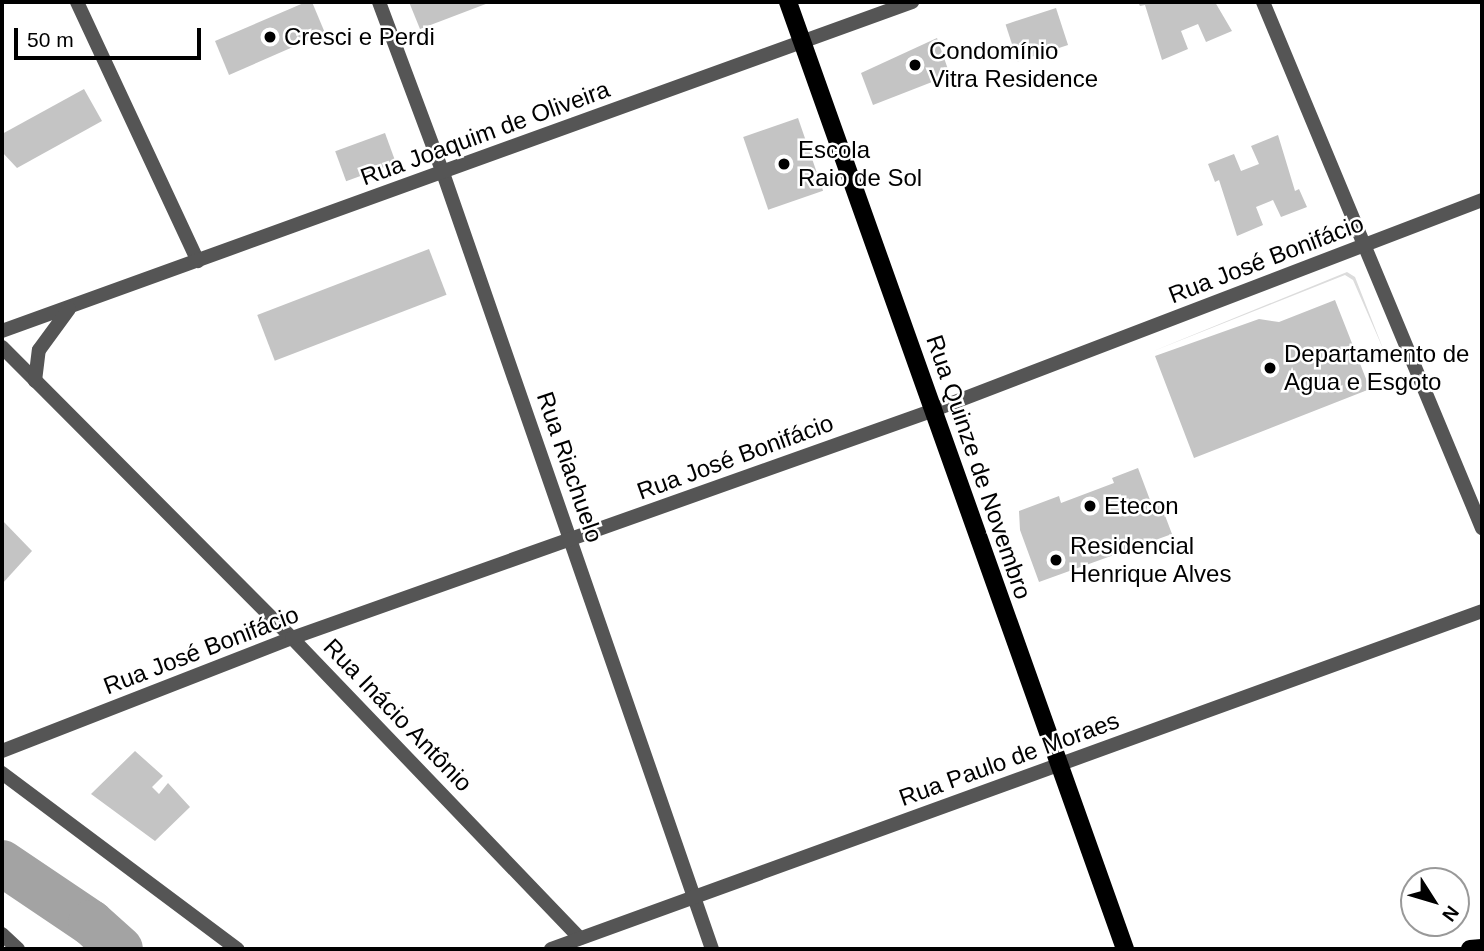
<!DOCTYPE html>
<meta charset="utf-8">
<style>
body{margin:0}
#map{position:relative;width:1484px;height:951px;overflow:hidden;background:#fff;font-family:Arial,sans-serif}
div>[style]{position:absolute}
.green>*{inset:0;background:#dcdcdc}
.river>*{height:46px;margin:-23px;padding:0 23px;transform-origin:23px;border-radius:23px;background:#a3a3a3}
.building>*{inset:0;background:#c4c4c4;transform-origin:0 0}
.round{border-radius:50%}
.minor>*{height:14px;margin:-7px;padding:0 7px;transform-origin:7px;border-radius:7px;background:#555}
.primary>*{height:18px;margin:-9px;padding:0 9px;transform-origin:9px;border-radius:9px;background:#000}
.dots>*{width:19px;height:19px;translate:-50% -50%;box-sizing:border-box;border:4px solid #fff;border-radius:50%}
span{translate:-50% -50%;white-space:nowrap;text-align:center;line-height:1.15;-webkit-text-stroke:5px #fff;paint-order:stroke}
.poi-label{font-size:24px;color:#000}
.left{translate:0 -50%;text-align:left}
.street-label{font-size:24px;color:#000}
.frame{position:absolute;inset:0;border:4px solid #000;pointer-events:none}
.north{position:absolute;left:1400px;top:867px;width:70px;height:70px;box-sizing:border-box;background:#fff;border:2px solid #999;border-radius:50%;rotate:127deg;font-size:19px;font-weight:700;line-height:28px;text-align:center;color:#000}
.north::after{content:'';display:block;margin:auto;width:24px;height:32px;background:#000;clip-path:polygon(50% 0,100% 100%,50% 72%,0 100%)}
.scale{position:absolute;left:14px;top:28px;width:187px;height:32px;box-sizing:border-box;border:4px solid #000;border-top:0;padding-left:9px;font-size:21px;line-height:24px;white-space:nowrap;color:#000;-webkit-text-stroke:5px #fff;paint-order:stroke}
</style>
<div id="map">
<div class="green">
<i style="clip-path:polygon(1347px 272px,1355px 277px,1384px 351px,1353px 280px,1345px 275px,1151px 352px)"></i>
</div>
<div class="river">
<i style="left:2px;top:863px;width:107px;rotate:34deg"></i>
<i style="left:91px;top:923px;width:39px;rotate:42deg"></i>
</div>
<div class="building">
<i style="clip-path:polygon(306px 2px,312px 2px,325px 33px,229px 75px,215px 41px)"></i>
<i style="clip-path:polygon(409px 2px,491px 2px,420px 29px)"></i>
<i style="clip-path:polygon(1138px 2px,1215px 2px,1232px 31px,1206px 42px,1198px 24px,1181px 31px,1188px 49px,1162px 60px,1145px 5px,1140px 6px)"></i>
<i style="left:1056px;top:8px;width:39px;height:53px;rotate:72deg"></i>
<i style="clip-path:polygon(937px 38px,950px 75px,873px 105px,861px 73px)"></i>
<i style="clip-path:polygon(84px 89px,102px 121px,17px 168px,2px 152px,2px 134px)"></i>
<i style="left:798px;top:118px;width:77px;height:58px;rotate:71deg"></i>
<i style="left:385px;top:133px;width:32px;height:53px;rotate:70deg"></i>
<i style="clip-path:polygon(1278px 135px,1295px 191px,1299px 189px,1307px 207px,1281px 217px,1273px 200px,1256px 207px,1263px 225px,1237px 236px,1219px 180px,1215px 182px,1208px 164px,1234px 154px,1241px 171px,1259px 164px,1251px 146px)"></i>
<i style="left:429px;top:249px;width:49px;height:184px;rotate:69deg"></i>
<i style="clip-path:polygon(1335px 300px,1370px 389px,1194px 458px,1155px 356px,1259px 319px,1279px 322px)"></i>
<i class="round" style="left:1363px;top:350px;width:14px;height:14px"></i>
<i style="clip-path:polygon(1138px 468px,1153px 508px,1161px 505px,1172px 534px,1039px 582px,1020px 530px,1019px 511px,1059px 496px,1061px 503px,1114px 483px,1112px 478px)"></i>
<i style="clip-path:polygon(2px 520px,32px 551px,2px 584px)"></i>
<i style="clip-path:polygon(135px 751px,163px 776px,152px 787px,159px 794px,168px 783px,190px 807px,155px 841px,91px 794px)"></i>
</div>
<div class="minor">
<i style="left:77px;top:2px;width:286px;rotate:65deg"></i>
<i style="left:379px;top:2px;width:183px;rotate:69.5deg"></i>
<i style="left:443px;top:173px;width:821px;rotate:70.88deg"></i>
<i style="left:1263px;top:2px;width:570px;rotate:67.4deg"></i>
<i style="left:2px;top:331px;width:968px;rotate:-19.88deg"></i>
<i style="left:2px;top:347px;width:411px;rotate:45.1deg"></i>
<i style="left:292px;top:638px;width:416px;rotate:46.2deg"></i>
<i style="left:35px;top:381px;width:31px;rotate:-83deg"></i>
<i style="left:39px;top:350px;width:51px;rotate:-53.8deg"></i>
<i style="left:2px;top:751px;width:311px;rotate:-21.3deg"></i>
<i style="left:292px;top:638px;width:681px;rotate:-19.55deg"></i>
<i style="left:934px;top:410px;width:587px;rotate:-20.97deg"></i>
<i style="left:2px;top:773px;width:294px;rotate:36.8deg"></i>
<i style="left:2px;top:934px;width:22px;rotate:43deg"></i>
<i style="left:551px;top:949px;width:990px;rotate:-19.95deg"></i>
</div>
<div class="primary">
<i style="left:788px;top:2px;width:1005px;rotate:70.41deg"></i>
<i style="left:1470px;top:949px;width:12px;rotate:-5deg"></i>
</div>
<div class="dots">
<i style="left:270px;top:37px;background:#000"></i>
<i style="left:915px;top:65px;background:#000"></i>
<i style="left:784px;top:164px;background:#000"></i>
<i style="left:1270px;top:368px;background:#000"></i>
<i style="left:1090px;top:506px;background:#000"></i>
<i style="left:1056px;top:560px;background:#000"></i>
</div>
<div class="poi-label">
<span class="left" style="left:284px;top:37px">Cresci e Perdi</span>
<span class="left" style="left:929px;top:65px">Condomínio<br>Vitra Residence</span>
<span class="left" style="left:798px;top:164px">Escola<br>Raio de Sol</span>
<span class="left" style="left:1284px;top:368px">Departamento de<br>Agua e Esgoto</span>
<span class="left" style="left:1104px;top:506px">Etecon</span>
<span class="left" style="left:1070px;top:560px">Residencial<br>Henrique Alves</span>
</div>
<div class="street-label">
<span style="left:485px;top:133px;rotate:-20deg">Rua Joaquim de Oliveira</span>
<span style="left:1266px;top:259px;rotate:-21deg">Rua José Bonifácio</span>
<span style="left:735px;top:457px;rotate:-20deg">Rua José Bonifácio</span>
<span style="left:570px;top:467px;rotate:71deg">Rua Riachuelo</span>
<span style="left:979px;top:467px;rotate:71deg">Rua Quinze de Novembro</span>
<span style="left:201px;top:650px;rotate:-21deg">Rua José Bonifácio</span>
<span style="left:398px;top:715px;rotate:46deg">Rua Inácio Antônio</span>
<span style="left:1009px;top:759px;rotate:-20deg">Rua Paulo de Moraes</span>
</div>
<div class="frame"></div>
<div class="north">N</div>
<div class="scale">50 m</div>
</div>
